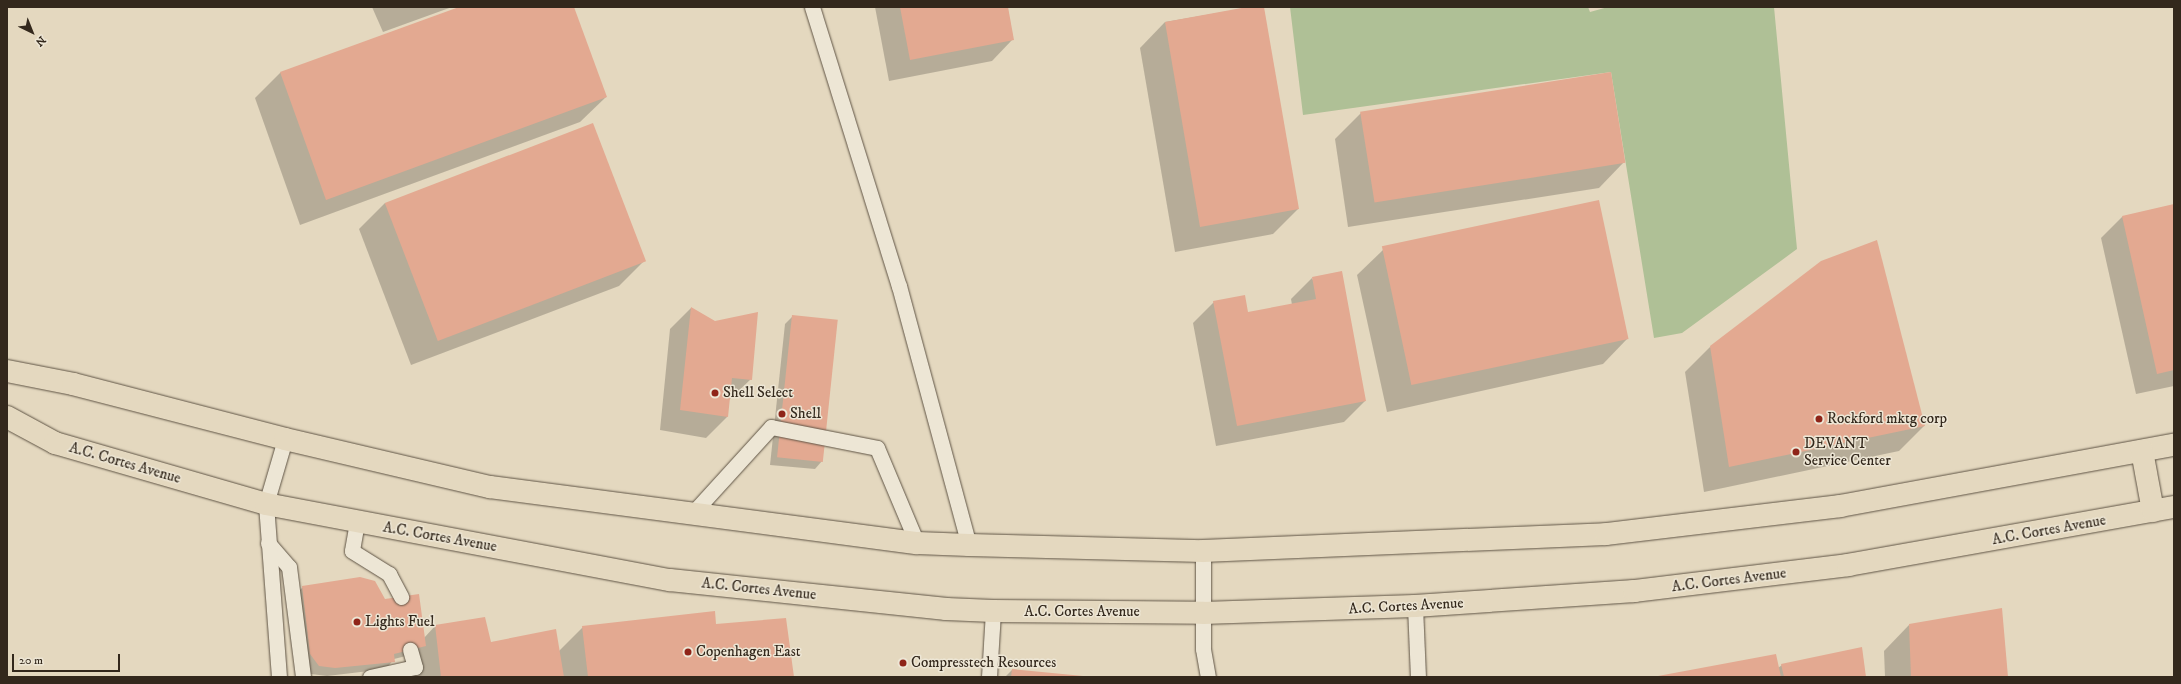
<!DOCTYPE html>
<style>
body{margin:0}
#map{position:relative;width:2181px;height:684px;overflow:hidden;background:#e4d8bf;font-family:"IM FELL DW Pica",serif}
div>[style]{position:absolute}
.green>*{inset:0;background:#afc096}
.shadow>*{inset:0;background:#0003}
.building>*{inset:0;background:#e3a991;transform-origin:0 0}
.roads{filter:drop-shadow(0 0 1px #5f5445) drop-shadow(0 0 1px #5f5445)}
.lane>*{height:15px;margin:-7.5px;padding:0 7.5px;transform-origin:7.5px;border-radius:7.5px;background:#ede6d5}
.primary>*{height:22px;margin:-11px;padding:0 11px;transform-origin:11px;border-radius:11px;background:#e4d8bf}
.dots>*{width:11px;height:11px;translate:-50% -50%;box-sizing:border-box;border:2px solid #ede6d5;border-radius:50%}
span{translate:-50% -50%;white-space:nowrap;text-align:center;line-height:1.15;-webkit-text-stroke:3px #ede6d5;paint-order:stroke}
.poi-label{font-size:15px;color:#33281c}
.left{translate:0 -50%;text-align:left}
.street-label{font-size:15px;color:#33281c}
.frame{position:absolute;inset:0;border:8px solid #33281c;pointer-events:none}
.north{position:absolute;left:12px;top:12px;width:40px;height:40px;-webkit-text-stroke:3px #ede6d5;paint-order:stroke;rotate:137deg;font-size:11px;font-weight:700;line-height:16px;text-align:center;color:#33281c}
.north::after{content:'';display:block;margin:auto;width:14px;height:18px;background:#33281c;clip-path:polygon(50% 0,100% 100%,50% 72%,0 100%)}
.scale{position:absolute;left:12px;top:654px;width:108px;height:18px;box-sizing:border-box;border:2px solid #33281c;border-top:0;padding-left:5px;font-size:12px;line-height:14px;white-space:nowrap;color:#33281c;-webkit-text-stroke:3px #ede6d5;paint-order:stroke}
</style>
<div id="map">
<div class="green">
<i style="clip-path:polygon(1290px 7px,1588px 7px,1590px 12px,1608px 7px,1774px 7px,1797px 249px,1682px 333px,1654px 338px,1611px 72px,1303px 115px)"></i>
</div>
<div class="shadow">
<i style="clip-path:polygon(372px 7px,452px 7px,383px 32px)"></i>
<i style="clip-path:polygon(462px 7px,573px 7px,606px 97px,580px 122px,300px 225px,255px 98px,280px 73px)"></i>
<i style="clip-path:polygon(875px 7px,1007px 7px,1013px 39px,992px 61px,889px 81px)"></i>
<i style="clip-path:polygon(1253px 7px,1263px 7px,1298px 209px,1273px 234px,1175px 252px,1140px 48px,1165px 22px)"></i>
<i style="clip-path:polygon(1361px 113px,1624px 162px,1599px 188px,1348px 227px,1335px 139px)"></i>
<i style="clip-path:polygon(385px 203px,644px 261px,619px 286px,411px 365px,359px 229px)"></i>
<i style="clip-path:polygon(2174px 205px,2174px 386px,2136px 394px,2101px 238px,2122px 217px)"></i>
<i style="clip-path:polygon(1383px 250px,1628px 338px,1603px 364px,1387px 412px,1357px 275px)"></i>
<i style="clip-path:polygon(1312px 278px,1365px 401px,1344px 422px,1216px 446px,1193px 323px,1214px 302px,1247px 313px,1292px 305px,1291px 299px)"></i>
<i style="clip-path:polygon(691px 308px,751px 379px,729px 400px,727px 417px,706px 438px,660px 430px,670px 329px)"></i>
<i style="clip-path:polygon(793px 316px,822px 461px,815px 469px,770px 465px,785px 324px)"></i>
<i style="clip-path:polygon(1710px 347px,1924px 426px,1899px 451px,1704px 492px,1685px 372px)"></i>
<i style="clip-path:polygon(303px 587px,385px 600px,424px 638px,435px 626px,484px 618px,490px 643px,559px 651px,583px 627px,715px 625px,793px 677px,413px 677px,410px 655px,394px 659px,386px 669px,327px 676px,311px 674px,302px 662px,295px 595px)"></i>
<i style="clip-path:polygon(1909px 625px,2007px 677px,1885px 677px,1884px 651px)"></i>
<i style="clip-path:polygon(1782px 665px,1865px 677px,1659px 677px,1778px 668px)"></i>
<i style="clip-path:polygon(1012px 670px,1084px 677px,1005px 677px)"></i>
</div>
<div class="building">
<i style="clip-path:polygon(459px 7px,574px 7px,607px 97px,326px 200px,280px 72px)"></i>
<i style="clip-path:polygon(900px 7px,1008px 7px,1014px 40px,910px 60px)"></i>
<i style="clip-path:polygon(1247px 7px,1264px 7px,1299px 209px,1200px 227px,1165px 22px)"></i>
<i style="left:1611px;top:72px;width:92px;height:254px;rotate:81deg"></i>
<i style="left:593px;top:123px;width:148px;height:223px;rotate:69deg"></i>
<i style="left:1599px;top:200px;width:142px;height:222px;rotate:78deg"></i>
<i style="clip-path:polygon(2174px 204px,2174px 370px,2157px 374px,2122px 216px)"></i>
<i style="clip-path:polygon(1877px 240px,1925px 426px,1729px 467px,1710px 346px,1821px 261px)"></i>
<i style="clip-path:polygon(1342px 271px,1366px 401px,1237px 426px,1213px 301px,1245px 295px,1248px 312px,1316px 299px,1312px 277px)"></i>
<i style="clip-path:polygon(691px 307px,715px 321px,758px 312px,752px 380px,732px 378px,728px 417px,680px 410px)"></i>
<i style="left:792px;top:315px;width:46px;height:143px;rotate:6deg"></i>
<i style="clip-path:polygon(360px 577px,375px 581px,385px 599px,419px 594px,426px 646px,394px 654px,395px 662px,335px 668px,319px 666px,310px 654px,302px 586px)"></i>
<i style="clip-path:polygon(2002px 608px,2008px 677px,1911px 677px,1909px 624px)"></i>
<i style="clip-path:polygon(715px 611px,716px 624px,786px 618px,794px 677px,588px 677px,582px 626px)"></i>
<i style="clip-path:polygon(485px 617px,491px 642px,556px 629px,564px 677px,441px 677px,435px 625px)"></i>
<i style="clip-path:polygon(1862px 647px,1866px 677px,1784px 677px,1781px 664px)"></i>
<i style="clip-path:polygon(1776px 654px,1781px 677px,1658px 677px,1658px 676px)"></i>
<i style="clip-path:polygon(1012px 669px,1083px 676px,1083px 677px,1011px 677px)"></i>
</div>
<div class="roads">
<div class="lane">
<i style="left:812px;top:7px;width:292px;rotate:72.7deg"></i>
<i style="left:899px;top:286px;width:268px;rotate:74.9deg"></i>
<i style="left:691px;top:515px;width:119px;rotate:-47.7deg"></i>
<i style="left:771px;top:427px;width:108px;rotate:11.2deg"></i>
<i style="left:877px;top:448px;width:103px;rotate:67.2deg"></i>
<i style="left:357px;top:522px;width:29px;rotate:100deg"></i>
<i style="left:352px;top:551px;width:44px;rotate:31.9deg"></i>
<i style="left:389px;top:574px;width:26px;rotate:62deg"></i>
<i style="left:268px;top:543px;width:32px;rotate:49deg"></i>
<i style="left:289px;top:567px;width:111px;rotate:82.7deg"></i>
<i style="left:1203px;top:551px;width:98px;rotate:90deg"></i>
<i style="left:1203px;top:649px;width:28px;rotate:80deg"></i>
<i style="left:1415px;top:606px;width:71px;rotate:87.6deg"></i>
<i style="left:279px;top:677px;width:173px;rotate:-94.3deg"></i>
<i style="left:266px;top:504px;width:68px;rotate:-73.7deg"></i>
<i style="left:370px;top:677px;width:46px;rotate:-12.5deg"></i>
<i style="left:415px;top:667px;width:18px;rotate:-106deg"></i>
<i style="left:989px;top:677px;width:66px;rotate:-86.5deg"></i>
</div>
<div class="primary">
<i style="left:7px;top:371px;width:67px;rotate:11.1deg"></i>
<i style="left:73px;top:384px;width:219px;rotate:14.5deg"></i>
<i style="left:285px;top:439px;width:211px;rotate:13.2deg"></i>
<i style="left:490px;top:487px;width:431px;rotate:7.5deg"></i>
<i style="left:917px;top:543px;width:52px;rotate:2.2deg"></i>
<i style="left:969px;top:545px;width:234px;rotate:1.5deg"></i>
<i style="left:1203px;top:551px;width:403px;rotate:-2.4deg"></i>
<i style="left:1606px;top:534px;width:236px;rotate:-6.8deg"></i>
<i style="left:1840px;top:506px;width:340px;rotate:-10.4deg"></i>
<i style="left:7px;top:417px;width:55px;rotate:28.4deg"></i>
<i style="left:55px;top:443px;width:220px;rotate:16.1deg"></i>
<i style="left:266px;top:504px;width:411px;rotate:10.7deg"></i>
<i style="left:670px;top:580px;width:278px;rotate:6deg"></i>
<i style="left:946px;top:609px;width:47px;rotate:2.4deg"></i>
<i style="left:993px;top:611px;width:210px;rotate:0.5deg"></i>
<i style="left:1203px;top:613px;width:212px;rotate:-1.9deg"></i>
<i style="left:1415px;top:606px;width:220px;rotate:-3.9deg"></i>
<i style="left:1634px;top:591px;width:216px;rotate:-6.9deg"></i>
<i style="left:1848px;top:565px;width:331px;rotate:-10.1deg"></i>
<i style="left:2142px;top:451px;width:61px;rotate:79.6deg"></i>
</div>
</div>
<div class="dots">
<i style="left:715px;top:393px;background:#8f2418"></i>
<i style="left:782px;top:414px;background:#8f2418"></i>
<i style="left:1819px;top:419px;background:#8f2418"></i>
<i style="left:1796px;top:452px;background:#8f2418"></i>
<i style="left:357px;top:622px;background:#8f2418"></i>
<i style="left:688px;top:652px;background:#8f2418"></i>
<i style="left:903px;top:663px;background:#8f2418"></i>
</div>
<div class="poi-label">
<span class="left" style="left:723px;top:393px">Shell Select</span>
<span class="left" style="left:790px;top:414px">Shell</span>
<span class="left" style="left:1827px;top:419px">Rockford mktg corp</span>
<span class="left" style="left:1804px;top:452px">DEVANT<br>Service Center</span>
<span class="left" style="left:365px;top:622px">Lights Fuel</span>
<span class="left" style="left:696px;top:652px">Copenhagen East</span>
<span class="left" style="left:911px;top:663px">Compresstech Resources</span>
</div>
<div class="street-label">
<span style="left:125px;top:463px;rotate:16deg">A.C. Cortes Avenue</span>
<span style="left:2049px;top:530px;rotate:-10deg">A.C. Cortes Avenue</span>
<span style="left:440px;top:537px;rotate:10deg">A.C. Cortes Avenue</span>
<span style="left:1729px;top:580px;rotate:-7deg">A.C. Cortes Avenue</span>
<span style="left:759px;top:589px;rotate:6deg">A.C. Cortes Avenue</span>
<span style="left:1406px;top:606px;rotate:-3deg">A.C. Cortes Avenue</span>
<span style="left:1082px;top:612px">A.C. Cortes Avenue</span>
</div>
<div class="frame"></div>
<div class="north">N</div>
<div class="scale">20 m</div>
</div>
